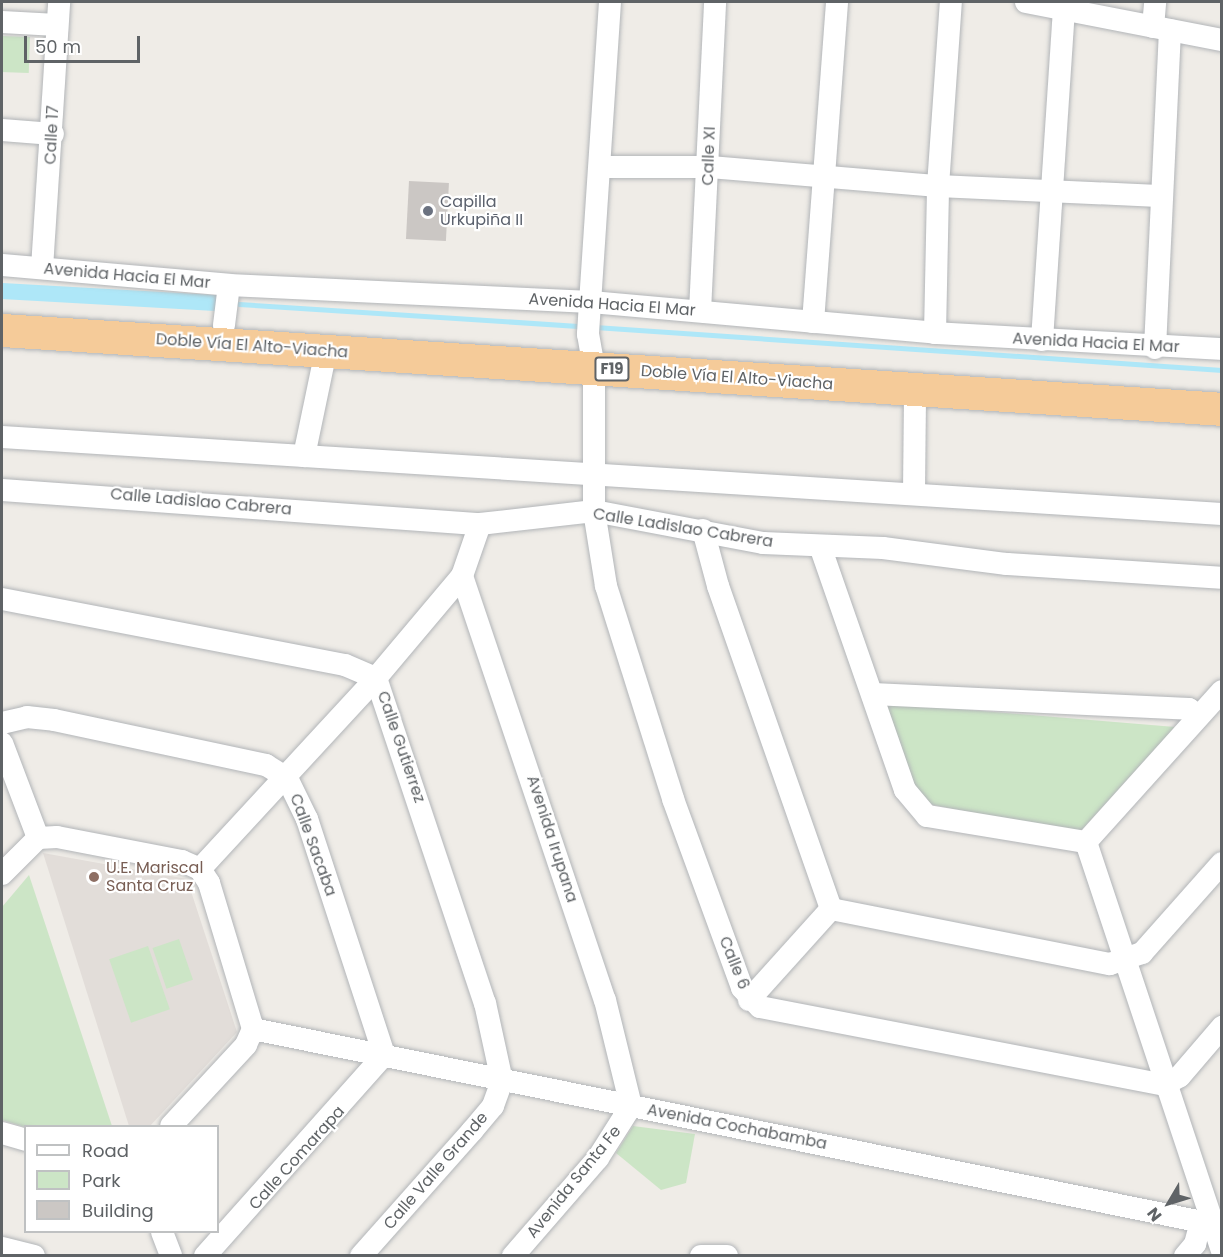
<!DOCTYPE html>
<meta charset="utf-8">
<style>
body{margin:0}
#map{position:relative;width:1223px;height:1257px;overflow:hidden;background:#efece7;font-family:Poppins,sans-serif}
div>[style]{position:absolute}
.education>*{inset:0;background:#e2ddd9}
.green>*{inset:0;background:#cce5c6;transform-origin:0 0}
.stream>*{height:4.5px;margin:-2.25px;padding:0 2.25px;transform-origin:2.25px;border-radius:2.25px;background:#aee7f8}
.canal>*{height:16px;margin:-8px;padding:0 8px;transform-origin:8px;border-radius:8px;background:#aee7f8}
.building>*{inset:0;background:#cbc7c4;transform-origin:0 0}
.roads{filter:drop-shadow(0 0 2px #b2b5b8) drop-shadow(0 0 2px #b2b5b8)}
.minor>*{height:22px;margin:-11px;padding:0 11px;transform-origin:11px;border-radius:11px;background:#fff}
.highway>*{height:33px;margin:-16.5px;padding:0 16.5px;transform-origin:16.5px;border-radius:16.5px;background:#f5cb99}
.dots>*{width:16px;height:16px;translate:-50% -50%;box-sizing:border-box;border:3px solid #fff;border-radius:50%}
span{translate:-50% -50%;white-space:nowrap;text-align:center;line-height:1.15;-webkit-text-stroke:4.5px #fff;paint-order:stroke}
.shield-label span{padding:2px 4px;background:#fff;border:2px solid;border-radius:4px;-webkit-text-stroke-width:0}
.shield-label{font-size:15px;color:#5f6366;font-weight:700}
.street-label{font-size:16px;color:#5f6366}
.worship-label{font-size:16px;color:#5b616d}
.left{translate:0 -50%;text-align:left}
.education-label{font-size:16px;color:#785e54}
.frame{position:absolute;inset:0;border:3px solid #5f6366;pointer-events:none}
.legend{position:absolute;left:24px;top:1125px;width:195px;height:108px;box-sizing:border-box;background:#fff;border:2px solid #bfc1c2;margin:0;padding:8px 10px;list-style:none;font-size:18px;color:#5f6366}
.legend li{display:flex;align-items:center;gap:12px;height:30px}
.legend b{width:30px;border:2px solid #bfc1c2}
.north{position:absolute;left:1139px;top:1173px;width:60px;height:60px;-webkit-text-stroke:4px #fff;paint-order:stroke;rotate:232deg;font-size:16px;font-weight:700;line-height:24px;text-align:center;color:#5f6366}
.north::after{content:'';display:block;margin:auto;width:21px;height:27px;background:#5f6366;clip-path:polygon(50% 0,100% 100%,50% 72%,0 100%)}
.scale{position:absolute;left:24px;top:36px;width:116px;height:27px;box-sizing:border-box;border:3px solid #5f6366;border-top:0;padding-left:8px;font-size:18px;line-height:21px;white-space:nowrap;color:#5f6366;-webkit-text-stroke:4px #fff;paint-order:stroke}
</style>
<div id="map">
<div class="education">
<i style="clip-path:polygon(43px 853px,187px 879px,237px 1032px,150px 1126px,129px 1126px)"></i>
</div>
<div class="green">
<i style="left:2px;top:36px;width:28px;height:36px;rotate:2deg"></i>
<i style="clip-path:polygon(885px 703px,1175px 727px,1078px 834px,919px 802px)"></i>
<i style="clip-path:polygon(29px 875px,112px 1126px,25px 1127px,2px 1120px,2px 907px)"></i>
<i style="left:179px;top:939px;width:43px;height:28px;rotate:71deg"></i>
<i style="left:148px;top:946px;width:67px;height:41px;rotate:71deg"></i>
<i style="clip-path:polygon(633px 1126px,695px 1134px,686px 1183px,661px 1190px,616px 1153px)"></i>
</div>
<div class="stream">
<i style="left:239px;top:304px;width:343px;rotate:3.7deg"></i>
<i style="left:595px;top:327px;width:628px;rotate:3.92deg"></i>
</div>
<div class="canal">
<i style="left:2px;top:291px;width:214px;rotate:3.2deg"></i>
</div>
<div class="building">
<i style="left:409px;top:181px;width:40px;height:58px;rotate:3deg"></i>
</div>
<div class="roads">
<div class="minor">
<i style="left:610px;top:2px;width:333px;rotate:93.8deg"></i>
<i style="left:588px;top:334px;width:35px;rotate:80deg"></i>
<i style="left:594px;top:368px;width:143px;rotate:90deg"></i>
<i style="left:594px;top:511px;width:76px;rotate:80.9deg"></i>
<i style="left:606px;top:586px;width:223px;rotate:72.5deg"></i>
<i style="left:673px;top:799px;width:201px;rotate:69.9deg"></i>
<i style="left:742px;top:988px;width:26px;rotate:47deg"></i>
<i style="left:760px;top:1007px;width:411px;rotate:10.9deg"></i>
<i style="left:1164px;top:1085px;width:18px;rotate:-29deg"></i>
<i style="left:1180px;top:1076px;width:65px;rotate:-49.4deg"></i>
<i style="left:1026px;top:2px;width:200px;rotate:11deg"></i>
<i style="left:2px;top:22px;width:55px;rotate:3.1deg"></i>
<i style="left:1153px;top:27px;width:25px;rotate:-85deg"></i>
<i style="left:2px;top:130px;width:51px;rotate:4.5deg"></i>
<i style="left:601px;top:167px;width:109px"></i>
<i style="left:710px;top:167px;width:229px;rotate:4.8deg"></i>
<i style="left:938px;top:186px;width:221px;rotate:2.6deg"></i>
<i style="left:2px;top:265px;width:228px;rotate:5deg"></i>
<i style="left:229px;top:285px;width:362px;rotate:2.7deg"></i>
<i style="left:591px;top:302px;width:345px;rotate:5.1deg"></i>
<i style="left:935px;top:333px;width:287px;rotate:3.2deg"></i>
<i style="left:42px;top:268px;width:267px;rotate:-86.3deg"></i>
<i style="left:700px;top:311px;width:309px;rotate:-87.2deg"></i>
<i style="left:813px;top:322px;width:321px;rotate:-85.7deg"></i>
<i style="left:224px;top:325px;width:40px;rotate:-82.9deg"></i>
<i style="left:935px;top:333px;width:147px;rotate:-88.8deg"></i>
<i style="left:938px;top:186px;width:184px;rotate:-86deg"></i>
<i style="left:1042px;top:340px;width:331px;rotate:-86.2deg"></i>
<i style="left:1155px;top:348px;width:318px;rotate:-87.3deg"></i>
<i style="left:2px;top:437px;width:1222px;rotate:3.61deg"></i>
<i style="left:304px;top:456px;width:107px;rotate:-78.2deg"></i>
<i style="left:2px;top:490px;width:479px;rotate:4.1deg"></i>
<i style="left:480px;top:524px;width:115px;rotate:-6.5deg"></i>
<i style="left:594px;top:511px;width:172px;rotate:10.7deg"></i>
<i style="left:763px;top:543px;width:120px;rotate:2.4deg"></i>
<i style="left:883px;top:548px;width:125px;rotate:7.4deg"></i>
<i style="left:1007px;top:564px;width:215px;rotate:3.7deg"></i>
<i style="left:914px;top:492px;width:103px;rotate:-89.4deg"></i>
<i style="left:703px;top:530px;width:58px;rotate:75deg"></i>
<i style="left:718px;top:586px;width:342px;rotate:70.7deg"></i>
<i style="left:831px;top:909px;width:284px;rotate:11.2deg"></i>
<i style="left:1110px;top:964px;width:34px;rotate:-19deg"></i>
<i style="left:1142px;top:953px;width:120px;rotate:-48.4deg"></i>
<i style="left:820px;top:546px;width:258px;rotate:70.8deg"></i>
<i style="left:905px;top:790px;width:34px;rotate:50deg"></i>
<i style="left:927px;top:816px;width:161px;rotate:9.3deg"></i>
<i style="left:1086px;top:842px;width:203px;rotate:-48deg"></i>
<i style="left:462px;top:576px;width:447px;rotate:71.4deg"></i>
<i style="left:605px;top:1000px;width:109px;rotate:76.2deg"></i>
<i style="left:631px;top:1106px;width:62px;rotate:122.4deg"></i>
<i style="left:598px;top:1158px;width:130px;rotate:130.9deg"></i>
<i style="left:2px;top:599px;width:349px;rotate:10.9deg"></i>
<i style="left:345px;top:665px;width:34px;rotate:23deg"></i>
<i style="left:376px;top:678px;width:343px;rotate:71.5deg"></i>
<i style="left:485px;top:1003px;width:80px;rotate:77.7deg"></i>
<i style="left:502px;top:1081px;width:27px;rotate:110deg"></i>
<i style="left:493px;top:1106px;width:33px;rotate:130deg"></i>
<i style="left:472px;top:1131px;width:167px;rotate:131.6deg"></i>
<i style="left:873px;top:694px;width:316px;rotate:2.7deg"></i>
<i style="left:1189px;top:709px;width:11px;rotate:38deg"></i>
<i style="left:2px;top:723px;width:26px;rotate:-13deg"></i>
<i style="left:27px;top:717px;width:27px;rotate:6deg"></i>
<i style="left:54px;top:720px;width:217px;rotate:12deg"></i>
<i style="left:266px;top:765px;width:25px;rotate:32deg"></i>
<i style="left:287px;top:778px;width:46px;rotate:64deg"></i>
<i style="left:307px;top:819px;width:248px;rotate:71.9deg"></i>
<i style="left:384px;top:1055px;width:269px;rotate:131.7deg"></i>
<i style="left:2px;top:743px;width:102px;rotate:69.2deg"></i>
<i style="left:1086px;top:842px;width:430px;rotate:71.6deg"></i>
<i style="left:200px;top:869px;width:260px;rotate:-47.3deg"></i>
<i style="left:376px;top:678px;width:133px;rotate:-49.9deg"></i>
<i style="left:462px;top:576px;width:55px;rotate:-70.9deg"></i>
<i style="left:2px;top:874px;width:51px;rotate:-45deg"></i>
<i style="left:38px;top:838px;width:19px;rotate:-3deg"></i>
<i style="left:57px;top:837px;width:127px;rotate:10.9deg"></i>
<i style="left:182px;top:861px;width:20px;rotate:24deg"></i>
<i style="left:200px;top:869px;width:17px;rotate:57deg"></i>
<i style="left:209px;top:883px;width:152px;rotate:73.2deg"></i>
<i style="left:253px;top:1029px;width:17px;rotate:114deg"></i>
<i style="left:246px;top:1045px;width:110px;rotate:132.8deg"></i>
<i style="left:749px;top:1000px;width:122px;rotate:-48deg"></i>
<i style="left:253px;top:1029px;width:989px;rotate:11.49deg"></i>
<i style="left:2px;top:1133px;width:25px;rotate:16deg"></i>
<i style="left:162px;top:1232px;width:26px;rotate:69deg"></i>
<i style="left:2px;top:1248px;width:33px;rotate:14deg"></i>
<i style="left:701px;top:1256px;width:26px"></i>
<i style="left:1185px;top:1256px;width:16px;rotate:-50deg"></i>
<i style="left:1195px;top:1244px;width:23px;rotate:-75deg"></i>
</div>
<div class="highway">
<i style="left:2px;top:330px;width:1223px;rotate:3.7deg"></i>
</div>
</div>
<div class="dots">
<i style="left:428px;top:211px;background:#6b7280"></i>
<i style="left:94px;top:877px;background:#8d6e63"></i>
</div>
<div class="shield-label">
<span style="left:612px;top:369px">F19</span>
</div>
<div class="street-label">
<span style="left:52px;top:135px;rotate:-87deg">Calle 17</span>
<span style="left:709px;top:156px;rotate:-88deg">Calle XI</span>
<span style="left:127px;top:276px;rotate:5deg">Avenida Hacia El Mar</span>
<span style="left:612px;top:305px;rotate:4deg">Avenida Hacia El Mar</span>
<span style="left:1096px;top:343px;rotate:3deg">Avenida Hacia El Mar</span>
<span style="left:252px;top:346px;rotate:4deg">Doble Vía El Alto-Viacha</span>
<span style="left:737px;top:378px;rotate:4deg">Doble Vía El Alto-Viacha</span>
<span style="left:201px;top:502px;rotate:5deg">Calle Ladislao Cabrera</span>
<span style="left:683px;top:528px;rotate:9deg">Calle Ladislao Cabrera</span>
<span style="left:401px;top:747px;rotate:71deg">Calle Gutierrez</span>
<span style="left:552px;top:839px;rotate:72deg">Avenida Irupana</span>
<span style="left:313px;top:845px;rotate:70deg">Calle Sacaba</span>
<span style="left:734px;top:963px;rotate:68deg">Calle 6</span>
<span style="left:737px;top:1127px;rotate:11deg">Avenida Cochabamba</span>
<span style="left:297px;top:1158px;rotate:-48deg">Calle Comarapa</span>
<span style="left:436px;top:1171px;rotate:-49deg">Calle Valle Grande</span>
<span style="left:574px;top:1182px;rotate:-51deg">Avenida Santa Fe</span>
</div>
<div class="worship-label">
<span class="left" style="left:440px;top:211px">Capilla<br>Urkupiña II</span>
</div>
<div class="education-label">
<span class="left" style="left:106px;top:877px">U.E. Mariscal<br>Santa Cruz</span>
</div>
<div class="frame"></div>
<ul class="legend">
<li><b style="height:8px;background:#fff"></b>Road</li>
<li><b style="height:16px;background:#cce5c6"></b>Park</li>
<li><b style="height:16px;background:#cbc7c4"></b>Building</li>
</ul>
<div class="north">N</div>
<div class="scale">50 m</div>
</div>
